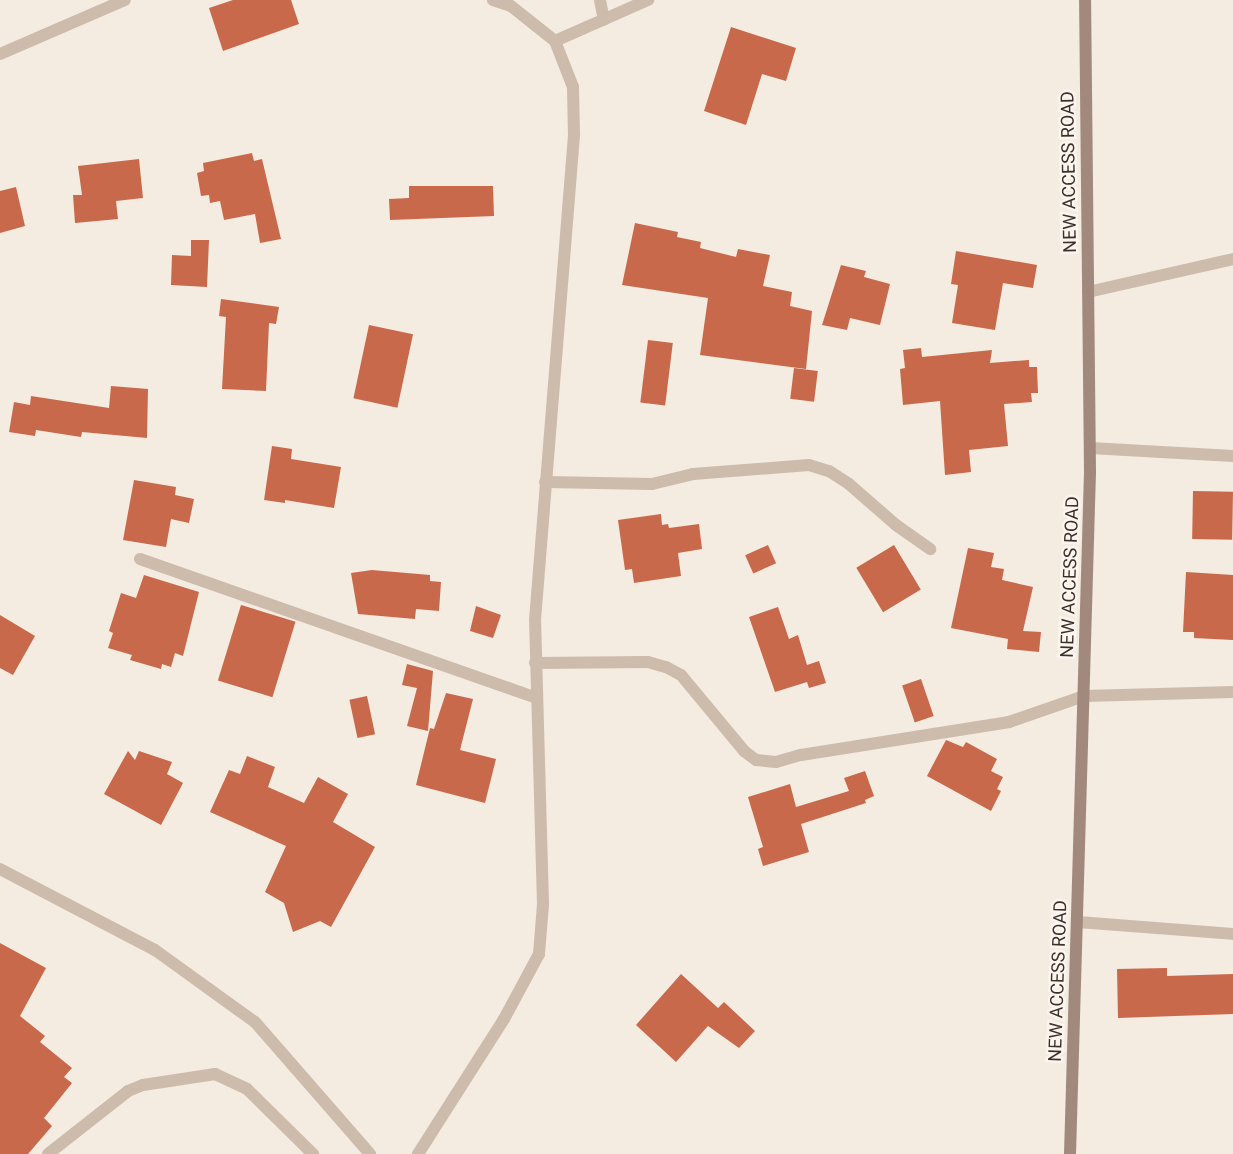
<!DOCTYPE html>
<style>
body{margin:0}
#map{position:relative;width:1233px;height:1154px;overflow:hidden;background:#f4ebe1;font-family:Roboto,sans-serif}
div>[style]{position:absolute}
.building>*{inset:0;background:#c8694b;transform-origin:0 0}
.minor>*{height:12px;margin:-6px;padding:0 6px;transform-origin:6px;border-radius:6px;background:#cdbbac}
.secondary>*{height:12px;margin:-6px;padding:0 6px;transform-origin:6px;border-radius:6px;background:#a18a7d}
span{translate:-50% -50%;white-space:nowrap;text-align:center;line-height:1.15;-webkit-text-stroke:5px #fbf5ee;paint-order:stroke}
.street-label{font-size:18px;color:#3b302b}
</style>
<div id="map">
<div class="building">
<i style="clip-path:polygon(233px 0,291px 0,299px 24px,223px 51px,209px 8px)"></i>
<i style="clip-path:polygon(731px 27px,796px 48px,786px 81px,762px 74px,746px 125px,704px 111px)"></i>
<i style="clip-path:polygon(252px 153px,254px 161px,262px 159px,281px 239px,260px 243px,255px 214px,224px 220px,220px 201px,210px 203px,209px 195px,201px 196px,197px 173px,204px 171px,203px 163px)"></i>
<i style="clip-path:polygon(139px 159px,143px 198px,116px 201px,118px 219px,75px 223px,73px 195px,82px 195px,78px 166px)"></i>
<i style="clip-path:polygon(409px 186px,493px 186px,494px 216px,390px 220px,389px 199px,409px 198px)"></i>
<i style="clip-path:polygon(16px 187px,25px 226px,0 233px,0 191px)"></i>
<i style="clip-path:polygon(635px 223px,678px 232px,677px 237px,701px 242px,700px 248px,736px 257px,738px 249px,770px 255px,763px 286px,792px 292px,790px 306px,812px 311px,806px 369px,700px 355px,708px 298px,622px 285px)"></i>
<i style="clip-path:polygon(191px 240px,209px 240px,207px 287px,171px 285px,172px 255px,191px 256px)"></i>
<i style="clip-path:polygon(956px 251px,1037px 265px,1033px 288px,1003px 283px,995px 330px,952px 323px,958px 285px,951px 284px)"></i>
<i style="clip-path:polygon(841px 265px,866px 271px,864px 277px,890px 284px,880px 325px,850px 318px,847px 330px,822px 325px)"></i>
<i style="clip-path:polygon(221px 299px,279px 307px,276px 324px,269px 323px,266px 391px,222px 389px,226px 317px,219px 316px)"></i>
<i style="left:369px;top:325px;width:45px;height:75px;rotate:12deg"></i>
<i style="left:648px;top:340px;width:25px;height:63px;rotate:7deg"></i>
<i style="clip-path:polygon(921px 348px,922px 357px,992px 350px,990px 363px,1029px 360px,1029px 367px,1037px 367px,1038px 393px,1031px 393px,1032px 402px,1004px 404px,1008px 446px,969px 450px,971px 472px,945px 475px,940px 401px,903px 405px,900px 369px,905px 368px,903px 350px)"></i>
<i style="left:794px;top:368px;width:24px;height:31px;rotate:7deg"></i>
<i style="clip-path:polygon(111px 386px,148px 389px,147px 438px,82px 432px,81px 437px,36px 430px,35px 436px,9px 432px,14px 402px,30px 405px,31px 396px,109px 408px)"></i>
<i style="clip-path:polygon(272px 446px,292px 449px,291px 459px,341px 467px,334px 508px,285px 500px,285px 503px,264px 500px)"></i>
<i style="clip-path:polygon(134px 480px,176px 487px,175px 495px,194px 499px,189px 523px,171px 519px,166px 547px,123px 540px)"></i>
<i style="left:1193px;top:491px;width:40px;height:48px;rotate:1deg"></i>
<i style="clip-path:polygon(661px 514px,662px 525px,668px 524px,669px 528px,699px 524px,702px 549px,678px 553px,681px 576px,634px 583px,632px 569px,625px 570px,618px 520px)"></i>
<i style="left:768px;top:545px;width:20px;height:25px;rotate:66deg"></i>
<i style="left:894px;top:545px;width:52px;height:44px;rotate:59deg"></i>
<i style="clip-path:polygon(968px 548px,994px 553px,991px 567px,1004px 569px,1002px 580px,1033px 587px,1023px 631px,1041px 632px,1039px 652px,1007px 649px,1008px 639px,951px 628px)"></i>
<i style="clip-path:polygon(372px 570px,430px 575px,430px 581px,441px 582px,439px 611px,416px 609px,415px 619px,358px 614px,351px 573px)"></i>
<i style="clip-path:polygon(1186px 572px,1233px 575px,1233px 640px,1194px 638px,1194px 632px,1183px 632px)"></i>
<i style="clip-path:polygon(144px 575px,199px 592px,183px 656px,175px 653px,171px 667px,162px 664px,161px 669px,130px 660px,132px 655px,108px 648px,113px 633px,109px 631px,121px 593px,136px 598px)"></i>
<i style="left:241px;top:605px;width:57px;height:79px;rotate:17deg"></i>
<i style="clip-path:polygon(476px 606px,501px 615px,493px 638px,470px 631px)"></i>
<i style="clip-path:polygon(778px 607px,789px 639px,798px 635px,807px 665px,819px 661px,826px 683px,809px 688px,807px 682px,775px 692px,749px 617px)"></i>
<i style="clip-path:polygon(0 615px,35px 636px,13px 675px,0 668px)"></i>
<i style="clip-path:polygon(407px 664px,433px 671px,428px 731px,407px 726px,417px 688px,402px 685px)"></i>
<i style="left:921px;top:679px;width:39px;height:20px;rotate:71deg"></i>
<i style="clip-path:polygon(446px 693px,473px 699px,460px 750px,496px 759px,485px 803px,416px 785px,430px 728px,434px 729px)"></i>
<i style="left:367px;top:696px;width:39px;height:18px;rotate:78deg"></i>
<i style="clip-path:polygon(946px 740px,963px 747px,966px 742px,997px 759px,991px 771px,1003px 777px,997px 789px,1001px 791px,991px 811px,927px 776px)"></i>
<i style="clip-path:polygon(128px 751px,135px 760px,139px 751px,172px 762px,167px 774px,183px 783px,161px 825px,104px 794px)"></i>
<i style="clip-path:polygon(247px 756px,275px 767px,268px 787px,304px 803px,318px 777px,348px 794px,333px 822px,375px 847px,331px 927px,320px 921px,293px 932px,284px 903px,265px 892px,286px 846px,210px 812px,229px 770px,240px 774px)"></i>
<i style="clip-path:polygon(865px 771px,874px 796px,865px 800px,866px 803px,801px 824px,809px 852px,763px 866px,758px 849px,763px 847px,748px 797px,790px 784px,796px 807px,849px 791px,844px 778px)"></i>
<i style="clip-path:polygon(0 943px,46px 968px,20px 1016px,45px 1036px,40px 1042px,72px 1068px,64px 1077px,72px 1083px,44px 1118px,52px 1126px,28px 1154px,0 1154px)"></i>
<i style="clip-path:polygon(1167px 968px,1167px 976px,1233px 974px,1233px 1014px,1118px 1018px,1117px 969px)"></i>
<i style="clip-path:polygon(681px 974px,718px 1008px,724px 1002px,755px 1031px,739px 1048px,708px 1026px,676px 1062px,636px 1025px)"></i>
</div>
<div class="minor">
<i style="left:600px;top:0;width:20px;rotate:79deg"></i>
<i style="left:555px;top:41px;width:102px;rotate:-23.8deg"></i>
<i style="left:0;top:54px;width:136px;rotate:-23.4deg"></i>
<i style="left:1088px;top:292px;width:149px;rotate:-12.8deg"></i>
<i style="left:1090px;top:448px;width:143px;rotate:3.2deg"></i>
<i style="left:545px;top:482px;width:107px;rotate:1.1deg"></i>
<i style="left:652px;top:484px;width:42px;rotate:-13.7deg"></i>
<i style="left:693px;top:474px;width:116px;rotate:-4.4deg"></i>
<i style="left:809px;top:465px;width:21px;rotate:17deg"></i>
<i style="left:829px;top:471px;width:24px;rotate:33deg"></i>
<i style="left:849px;top:484px;width:62px;rotate:41.1deg"></i>
<i style="left:896px;top:525px;width:42px;rotate:35.2deg"></i>
<i style="left:140px;top:559px;width:420px;rotate:19.3deg"></i>
<i style="left:535px;top:663px;width:113px;rotate:-0.5deg"></i>
<i style="left:648px;top:662px;width:19px;rotate:16deg"></i>
<i style="left:666px;top:667px;width:17px;rotate:28deg"></i>
<i style="left:681px;top:675px;width:99px;rotate:50.3deg"></i>
<i style="left:744px;top:751px;width:15px;rotate:37deg"></i>
<i style="left:756px;top:760px;width:20px;rotate:6deg"></i>
<i style="left:776px;top:762px;width:26px;rotate:-16deg"></i>
<i style="left:801px;top:755px;width:211px;rotate:-9deg"></i>
<i style="left:1009px;top:722px;width:79px;rotate:-19.1deg"></i>
<i style="left:1084px;top:696px;width:149px;rotate:-1.5deg"></i>
<i style="left:0;top:869px;width:175px;rotate:27.6deg"></i>
<i style="left:155px;top:950px;width:123px;rotate:35.8deg"></i>
<i style="left:255px;top:1022px;width:175px;rotate:48.9deg"></i>
<i style="left:1078px;top:922px;width:155px;rotate:4.4deg"></i>
<i style="left:48px;top:1154px;width:102px;rotate:-38.2deg"></i>
<i style="left:128px;top:1091px;width:16px;rotate:-22deg"></i>
<i style="left:143px;top:1085px;width:73px;rotate:-8.7deg"></i>
<i style="left:215px;top:1074px;width:35px;rotate:25deg"></i>
<i style="left:247px;top:1089px;width:93px;rotate:44.6deg"></i>
<i style="left:418px;top:1154px;width:160px;rotate:-57.5deg"></i>
<i style="left:504px;top:1019px;width:74px;rotate:-61.7deg"></i>
<i style="left:539px;top:954px;width:50px;rotate:-85.4deg"></i>
<i style="left:543px;top:904px;width:284px;rotate:-91.6deg"></i>
<i style="left:535px;top:620px;width:487px;rotate:-85.4deg"></i>
<i style="left:574px;top:135px;width:48px;rotate:-91.2deg"></i>
<i style="left:573px;top:87px;width:49px;rotate:-111.4deg"></i>
<i style="left:555px;top:41px;width:56px;rotate:-141.5deg"></i>
<i style="left:511px;top:6px;width:19px;rotate:-162deg"></i>
</div>
<div class="secondary">
<i style="left:1070px;top:1154px;width:683px;rotate:-88.32deg"></i>
<i style="left:1090px;top:471px;width:471px;rotate:-90.6deg"></i>
</div>
<div class="street-label">
<span style="left:1069px;top:172px;rotate:-91deg">NEW ACCESS ROAD</span>
<span style="left:1070px;top:577px;rotate:-88deg">NEW ACCESS ROAD</span>
<span style="left:1058px;top:981px;rotate:-88deg">NEW ACCESS ROAD</span>
</div>
</div>
